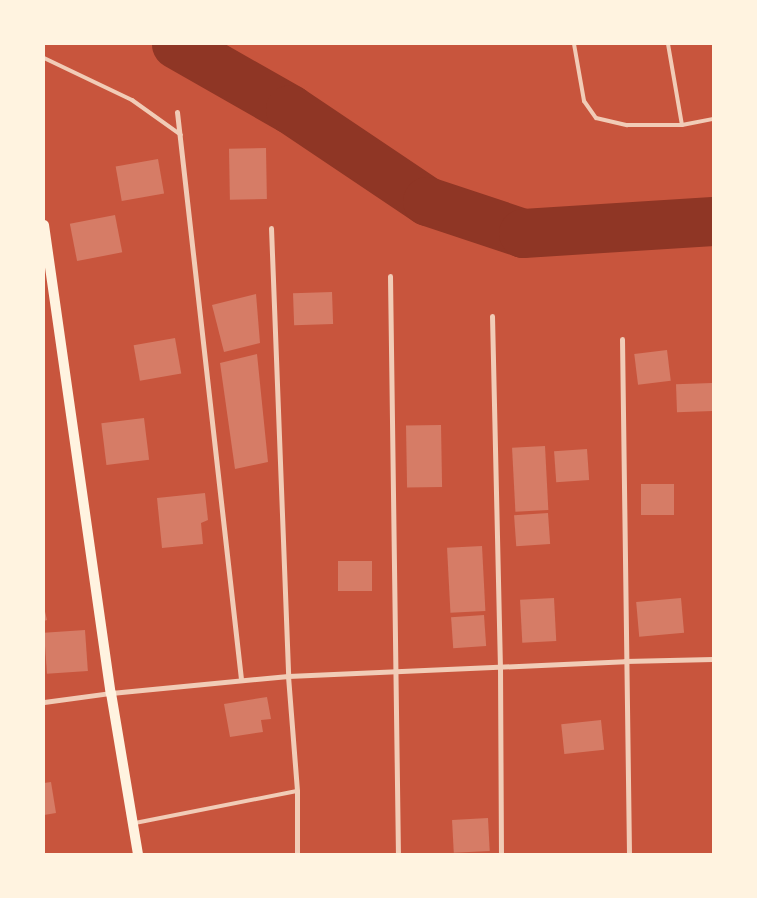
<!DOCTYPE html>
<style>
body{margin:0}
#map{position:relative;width:757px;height:898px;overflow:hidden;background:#c8553d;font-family:"Fira Sans",sans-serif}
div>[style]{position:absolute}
.river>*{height:49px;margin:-24.5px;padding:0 24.5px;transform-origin:24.5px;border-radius:24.5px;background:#8f3625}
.building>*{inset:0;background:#d67c66;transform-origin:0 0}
.service>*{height:4px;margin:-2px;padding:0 2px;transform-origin:2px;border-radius:2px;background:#f1ccb7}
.minor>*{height:5px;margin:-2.5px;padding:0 2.5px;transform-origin:2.5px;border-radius:2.5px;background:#f1ccb7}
.secondary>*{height:10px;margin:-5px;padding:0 5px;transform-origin:5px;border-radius:5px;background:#fff3e0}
span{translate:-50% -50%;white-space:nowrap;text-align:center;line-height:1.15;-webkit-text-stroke:4px #fff3e0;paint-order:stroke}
.frame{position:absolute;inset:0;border:45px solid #fff3e0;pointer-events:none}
</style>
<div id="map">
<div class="river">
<i style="left:176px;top:44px;width:131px;rotate:29.7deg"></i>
<i style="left:290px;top:109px;width:165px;rotate:33.9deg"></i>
<i style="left:427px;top:201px;width:101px;rotate:18.4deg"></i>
<i style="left:523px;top:233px;width:190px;rotate:-3.6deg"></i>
</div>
<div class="building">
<i style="left:266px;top:148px;width:51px;height:37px;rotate:89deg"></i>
<i style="left:158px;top:159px;width:35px;height:43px;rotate:80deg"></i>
<i style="left:115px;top:215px;width:38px;height:46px;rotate:79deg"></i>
<i style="left:332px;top:292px;width:32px;height:39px;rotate:88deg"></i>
<i style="clip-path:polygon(256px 294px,260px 343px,224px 352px,212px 305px)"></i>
<i style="left:175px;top:338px;width:36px;height:42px;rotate:80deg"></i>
<i style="left:667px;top:350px;width:31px;height:33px;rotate:83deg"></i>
<i style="clip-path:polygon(257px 354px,268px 462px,235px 469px,220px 363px)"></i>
<i style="left:712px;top:383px;width:28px;height:36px;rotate:88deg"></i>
<i style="left:144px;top:418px;width:42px;height:43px;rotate:83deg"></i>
<i style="left:441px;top:425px;width:62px;height:35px;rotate:89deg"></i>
<i style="left:545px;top:446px;width:64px;height:33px;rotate:87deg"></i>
<i style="left:587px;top:449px;width:31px;height:33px;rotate:86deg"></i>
<i style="left:641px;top:484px;width:33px;height:31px"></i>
<i style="clip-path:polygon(205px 493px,208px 520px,201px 523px,203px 544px,162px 548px,157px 498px)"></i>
<i style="left:548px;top:513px;width:31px;height:34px;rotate:86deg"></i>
<i style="left:482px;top:546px;width:65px;height:35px;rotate:87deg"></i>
<i style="left:338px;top:561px;width:34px;height:30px"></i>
<i style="left:554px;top:598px;width:43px;height:34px;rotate:87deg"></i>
<i style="left:681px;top:598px;width:35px;height:45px;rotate:85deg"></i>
<i style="clip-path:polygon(44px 607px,47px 620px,44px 621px)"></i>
<i style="left:484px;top:615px;width:31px;height:33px;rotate:86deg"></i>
<i style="left:85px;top:630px;width:41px;height:41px;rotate:86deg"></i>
<i style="clip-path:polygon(267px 697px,271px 719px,261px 720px,263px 732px,230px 737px,224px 704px)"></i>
<i style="left:601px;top:720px;width:30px;height:40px;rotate:84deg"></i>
<i style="clip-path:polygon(51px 782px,56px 813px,44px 815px,44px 783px)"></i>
<i style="left:488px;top:818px;width:33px;height:36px;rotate:87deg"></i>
</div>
<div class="service">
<i style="left:574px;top:44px;width:58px;rotate:80deg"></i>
<i style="left:584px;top:101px;width:21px;rotate:55deg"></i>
<i style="left:596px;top:118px;width:32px;rotate:13deg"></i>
<i style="left:627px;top:125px;width:55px"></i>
<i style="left:682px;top:125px;width:32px;rotate:-11deg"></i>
<i style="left:668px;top:44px;width:82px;rotate:80.2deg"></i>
<i style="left:44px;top:58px;width:98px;rotate:25.5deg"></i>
<i style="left:132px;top:100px;width:60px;rotate:35.5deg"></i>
<i style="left:135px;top:823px;width:165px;rotate:-11.2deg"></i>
</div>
<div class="minor">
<i style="left:177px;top:112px;width:571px;rotate:83.56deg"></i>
<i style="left:271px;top:228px;width:448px;rotate:87.8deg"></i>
<i style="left:288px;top:676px;width:115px;rotate:85.5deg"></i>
<i style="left:297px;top:791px;width:63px;rotate:90deg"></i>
<i style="left:390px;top:276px;width:578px;rotate:89.21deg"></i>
<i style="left:492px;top:316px;width:351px;rotate:88.7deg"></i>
<i style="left:500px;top:667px;width:187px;rotate:89.7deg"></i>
<i style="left:622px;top:339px;width:515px;rotate:89.22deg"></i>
<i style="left:44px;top:702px;width:68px;rotate:-7.7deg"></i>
<i style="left:111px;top:693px;width:178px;rotate:-5.5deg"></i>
<i style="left:288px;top:676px;width:337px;rotate:-2.5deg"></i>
<i style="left:625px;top:661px;width:88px;rotate:-1.3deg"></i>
</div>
<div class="secondary">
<i style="left:44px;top:225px;width:473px;rotate:81.9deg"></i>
<i style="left:111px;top:693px;width:163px;rotate:80.5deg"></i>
</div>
<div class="frame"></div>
</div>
